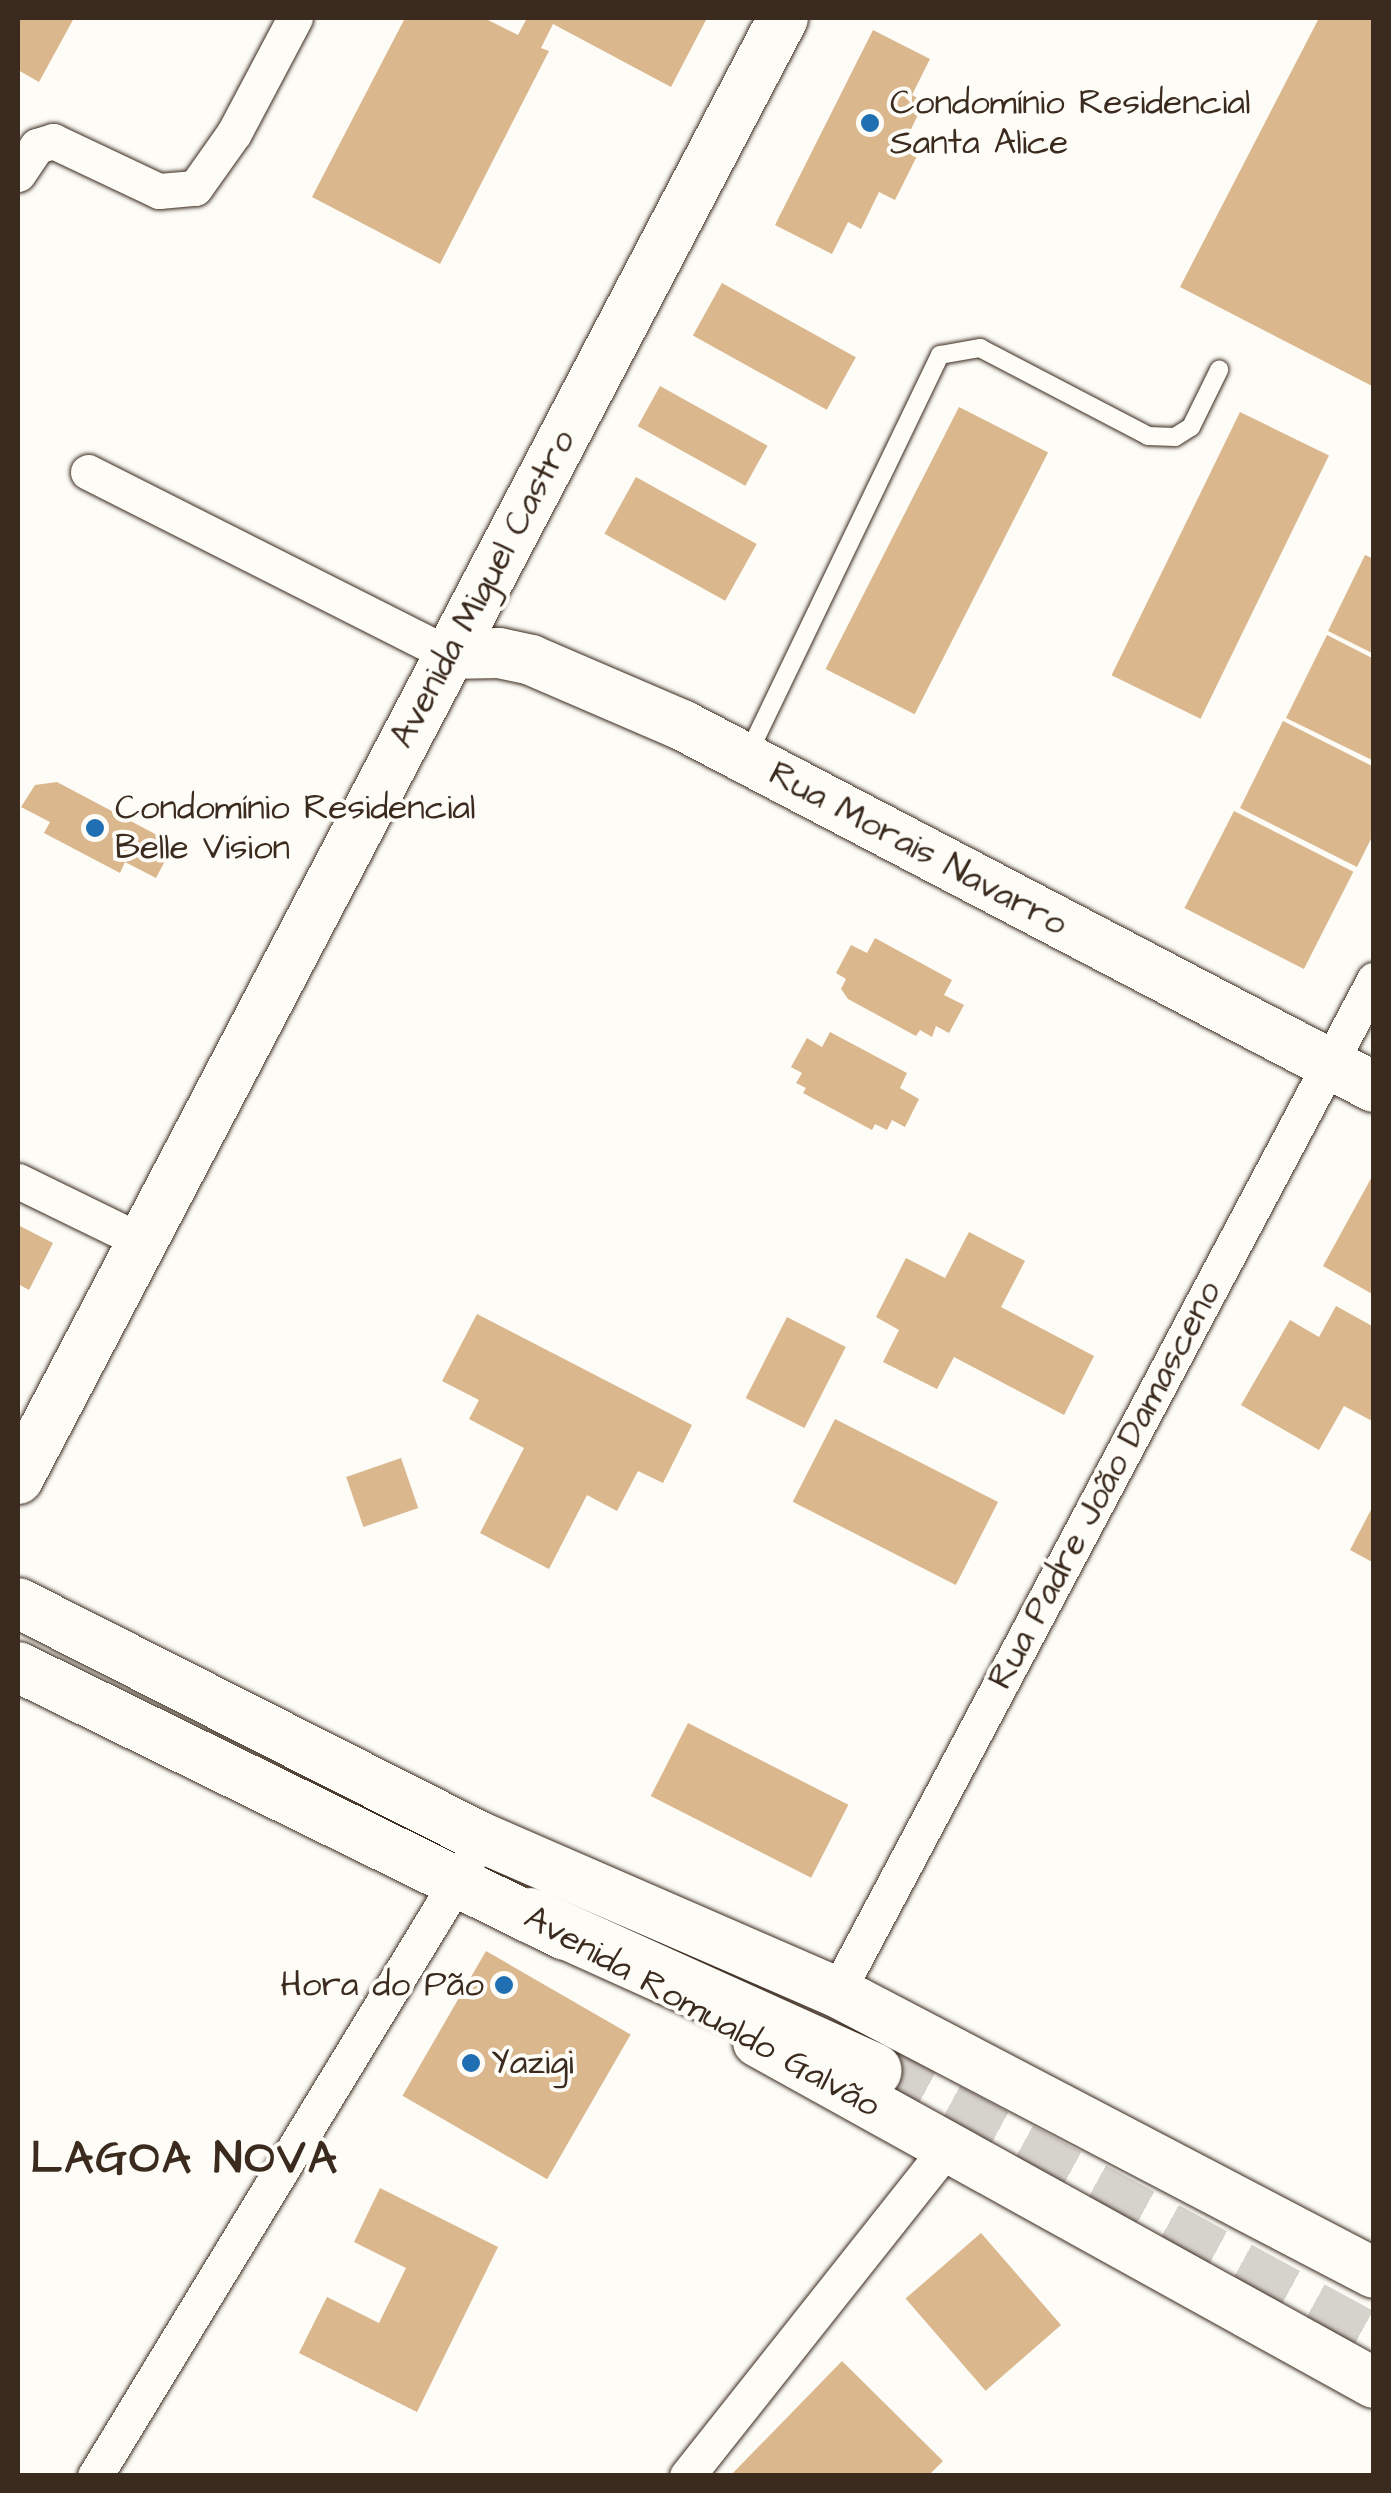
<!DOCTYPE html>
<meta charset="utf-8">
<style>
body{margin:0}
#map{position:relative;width:1391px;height:2493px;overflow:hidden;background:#fdfcf7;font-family:"Architects Daughter",sans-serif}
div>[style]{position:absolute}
.building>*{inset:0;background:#dbb78d;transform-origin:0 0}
.primary-tunnel>*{height:55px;margin-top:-27.5px;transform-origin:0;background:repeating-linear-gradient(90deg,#d6d2cc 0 55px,transparent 0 83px)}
.roads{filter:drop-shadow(0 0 2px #3b2a1e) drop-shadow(0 0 2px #3b2a1e)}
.service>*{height:18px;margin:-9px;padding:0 9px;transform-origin:9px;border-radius:9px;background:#fdfcf7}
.minor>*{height:35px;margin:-17.5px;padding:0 17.5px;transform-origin:17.5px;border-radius:17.5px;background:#fdfcf7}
.secondary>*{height:50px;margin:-25px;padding:0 25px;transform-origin:25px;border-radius:25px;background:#fdfcf7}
.primary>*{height:55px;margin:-27.5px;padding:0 27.5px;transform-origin:27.5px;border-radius:27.5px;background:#fdfcf7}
.dots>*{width:28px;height:28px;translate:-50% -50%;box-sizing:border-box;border:5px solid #fdfcf7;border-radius:50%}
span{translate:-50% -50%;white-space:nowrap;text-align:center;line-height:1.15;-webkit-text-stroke:8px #fdfcf7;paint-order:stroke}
.poi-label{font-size:35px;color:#3b2a1e}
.left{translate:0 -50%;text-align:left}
.right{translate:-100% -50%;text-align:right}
.street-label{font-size:35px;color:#3b2a1e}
.district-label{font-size:45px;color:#3b2a1e;font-weight:700;letter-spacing:2.5px}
.frame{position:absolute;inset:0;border:20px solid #3b2a1e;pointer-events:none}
</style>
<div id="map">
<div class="building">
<i style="clip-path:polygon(18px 18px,74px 18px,39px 82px,18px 70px)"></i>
<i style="clip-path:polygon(405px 18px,484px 18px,518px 35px,527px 18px,707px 18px,671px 87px,553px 24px,541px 48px,549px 51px,440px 264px,312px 197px)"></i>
<i style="clip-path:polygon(1319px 18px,1374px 18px,1374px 387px,1180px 287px)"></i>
<i style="clip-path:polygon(873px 30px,930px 59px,912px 95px,924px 102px,904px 144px,919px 152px,895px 200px,879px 192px,861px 229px,848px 222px,832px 254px,775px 225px)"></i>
<i style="left:722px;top:283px;width:153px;height:60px;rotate:29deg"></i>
<i style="left:660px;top:386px;width:123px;height:46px;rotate:29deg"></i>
<i style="left:959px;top:407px;width:100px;height:294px;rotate:27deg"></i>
<i style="left:1240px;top:412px;width:99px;height:293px;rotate:26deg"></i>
<i style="left:636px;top:477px;width:138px;height:65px;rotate:29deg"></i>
<i style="clip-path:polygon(1365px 555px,1374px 559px,1374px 654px,1328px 631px)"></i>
<i style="clip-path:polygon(1327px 635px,1374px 659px,1374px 761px,1286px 718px)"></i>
<i style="clip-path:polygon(1283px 721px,1374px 767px,1374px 833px,1357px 867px,1240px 808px)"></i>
<i style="clip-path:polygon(57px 782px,174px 844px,156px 878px,125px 862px,120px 873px,44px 833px,50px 822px,21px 807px,35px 785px)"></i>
<i style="left:1234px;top:811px;width:134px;height:109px;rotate:27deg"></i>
<i style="clip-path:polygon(875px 938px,952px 980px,944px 995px,964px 1005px,949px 1033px,936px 1026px,932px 1037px,920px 1030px,916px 1036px,848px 999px,841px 989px,846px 979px,836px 973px,851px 945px,867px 953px)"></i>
<i style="clip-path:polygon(830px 1032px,907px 1073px,900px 1088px,919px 1099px,905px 1127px,892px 1120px,887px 1130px,875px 1124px,872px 1130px,803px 1093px,806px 1088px,796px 1083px,802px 1073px,791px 1067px,807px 1038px,822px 1047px)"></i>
<i style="clip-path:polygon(1374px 1173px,1374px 1295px,1323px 1266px)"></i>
<i style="clip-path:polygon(18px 1225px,53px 1243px,29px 1290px,18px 1284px)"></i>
<i style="clip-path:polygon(969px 1232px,1025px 1261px,1001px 1307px,1094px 1356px,1064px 1415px,954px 1357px,937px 1389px,883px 1362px,899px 1330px,876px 1317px,906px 1258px,945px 1278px)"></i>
<i style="clip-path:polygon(1336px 1306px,1374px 1327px,1374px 1422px,1344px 1406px,1319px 1450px,1241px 1405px,1290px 1320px,1319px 1337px)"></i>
<i style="clip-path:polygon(477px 1314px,692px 1425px,663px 1483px,638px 1471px,617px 1511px,587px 1495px,549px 1569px,480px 1533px,524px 1448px,469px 1419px,479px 1400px,442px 1381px)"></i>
<i style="left:787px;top:1317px;width:66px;height:91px;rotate:27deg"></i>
<i style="left:835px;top:1419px;width:183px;height:93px;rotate:27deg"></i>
<i style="left:401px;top:1458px;width:53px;height:58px;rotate:71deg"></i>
<i style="clip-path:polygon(1374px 1504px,1374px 1563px,1350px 1550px)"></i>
<i style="left:688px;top:1723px;width:180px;height:82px;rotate:27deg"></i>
<i style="left:486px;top:1951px;width:167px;height:167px;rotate:30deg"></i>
<i style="clip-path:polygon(380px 2188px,498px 2247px,417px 2412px,299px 2353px,327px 2297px,379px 2323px,406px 2268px,354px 2242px)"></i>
<i style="left:981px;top:2233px;width:122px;height:100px;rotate:49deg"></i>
<i style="clip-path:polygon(842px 2361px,943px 2461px,928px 2476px,730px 2476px)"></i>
</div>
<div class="primary-tunnel">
<i style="left:874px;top:2070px;width:569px;rotate:28.55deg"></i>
</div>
<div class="roads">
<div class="service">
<i style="left:748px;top:754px;width:443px;rotate:-64.3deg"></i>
<i style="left:940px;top:355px;width:41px;rotate:-9.9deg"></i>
<i style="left:980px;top:348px;width:190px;rotate:27.6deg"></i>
<i style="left:1148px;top:436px;width:27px;rotate:2deg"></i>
<i style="left:1175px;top:437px;width:19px;rotate:-32deg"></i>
<i style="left:1191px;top:427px;width:64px;rotate:-63.8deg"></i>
</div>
<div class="minor">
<i style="left:18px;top:174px;width:34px;rotate:-56deg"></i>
<i style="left:37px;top:146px;width:17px;rotate:-17deg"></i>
<i style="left:53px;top:141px;width:117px;rotate:25.3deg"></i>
<i style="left:159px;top:191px;width:36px;rotate:-5deg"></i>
<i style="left:195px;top:188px;width:67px;rotate:-54.7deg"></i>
<i style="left:234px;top:133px;width:130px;rotate:-62.1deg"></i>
<i style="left:88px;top:472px;width:403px;rotate:26.8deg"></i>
<i style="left:18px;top:1181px;width:139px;rotate:26deg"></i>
<i style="left:837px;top:1992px;width:1146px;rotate:-62.05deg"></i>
<i style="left:95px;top:2476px;width:715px;rotate:-58.67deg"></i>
<i style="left:687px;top:2476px;width:420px;rotate:-51.6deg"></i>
</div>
<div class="secondary">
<i style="left:448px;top:654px;width:51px;rotate:-1.1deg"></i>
<i style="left:499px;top:653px;width:33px;rotate:12deg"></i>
<i style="left:531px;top:660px;width:164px;rotate:23.3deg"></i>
<i style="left:682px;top:725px;width:781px;rotate:27.62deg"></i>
<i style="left:18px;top:1479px;width:1649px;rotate:-62.36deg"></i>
<i style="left:18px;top:1603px;width:518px;rotate:26.86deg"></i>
<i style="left:480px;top:1837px;width:389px;rotate:23.5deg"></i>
<i style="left:837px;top:1992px;width:606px;rotate:27.62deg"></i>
<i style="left:18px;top:1667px;width:609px;rotate:26.1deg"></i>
<i style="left:758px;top:2042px;width:704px;rotate:28.97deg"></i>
</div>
<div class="primary">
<i style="left:530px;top:1915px;width:377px;rotate:24.3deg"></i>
</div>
</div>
<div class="dots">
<i style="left:870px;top:123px;background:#1f6fb2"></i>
<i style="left:95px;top:828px;background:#1f6fb2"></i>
<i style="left:504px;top:1985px;background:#1f6fb2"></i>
<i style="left:471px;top:2063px;background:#1f6fb2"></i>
</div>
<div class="poi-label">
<span class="left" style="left:890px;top:123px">Condomínio Residencial<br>Santa Alice</span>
<span class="left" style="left:115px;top:828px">Condomínio Residencial<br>Belle Vision</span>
<span class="right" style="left:484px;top:1985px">Hora do Pão</span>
<span class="left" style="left:491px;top:2063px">Yazigi</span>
</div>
<div class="street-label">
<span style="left:483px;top:589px;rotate:-62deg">Avenida Miguel Castro</span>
<span style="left:918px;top:849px;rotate:28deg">Rua Morais Navarro</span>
<span style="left:1105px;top:1485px;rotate:-62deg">Rua Padre João Damasceno</span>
<span style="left:702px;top:2012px;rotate:29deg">Avenida Romualdo Galvão</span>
</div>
<div class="district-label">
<span style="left:185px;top:2160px">LAGOA NOVA</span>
</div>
<div class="frame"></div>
</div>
